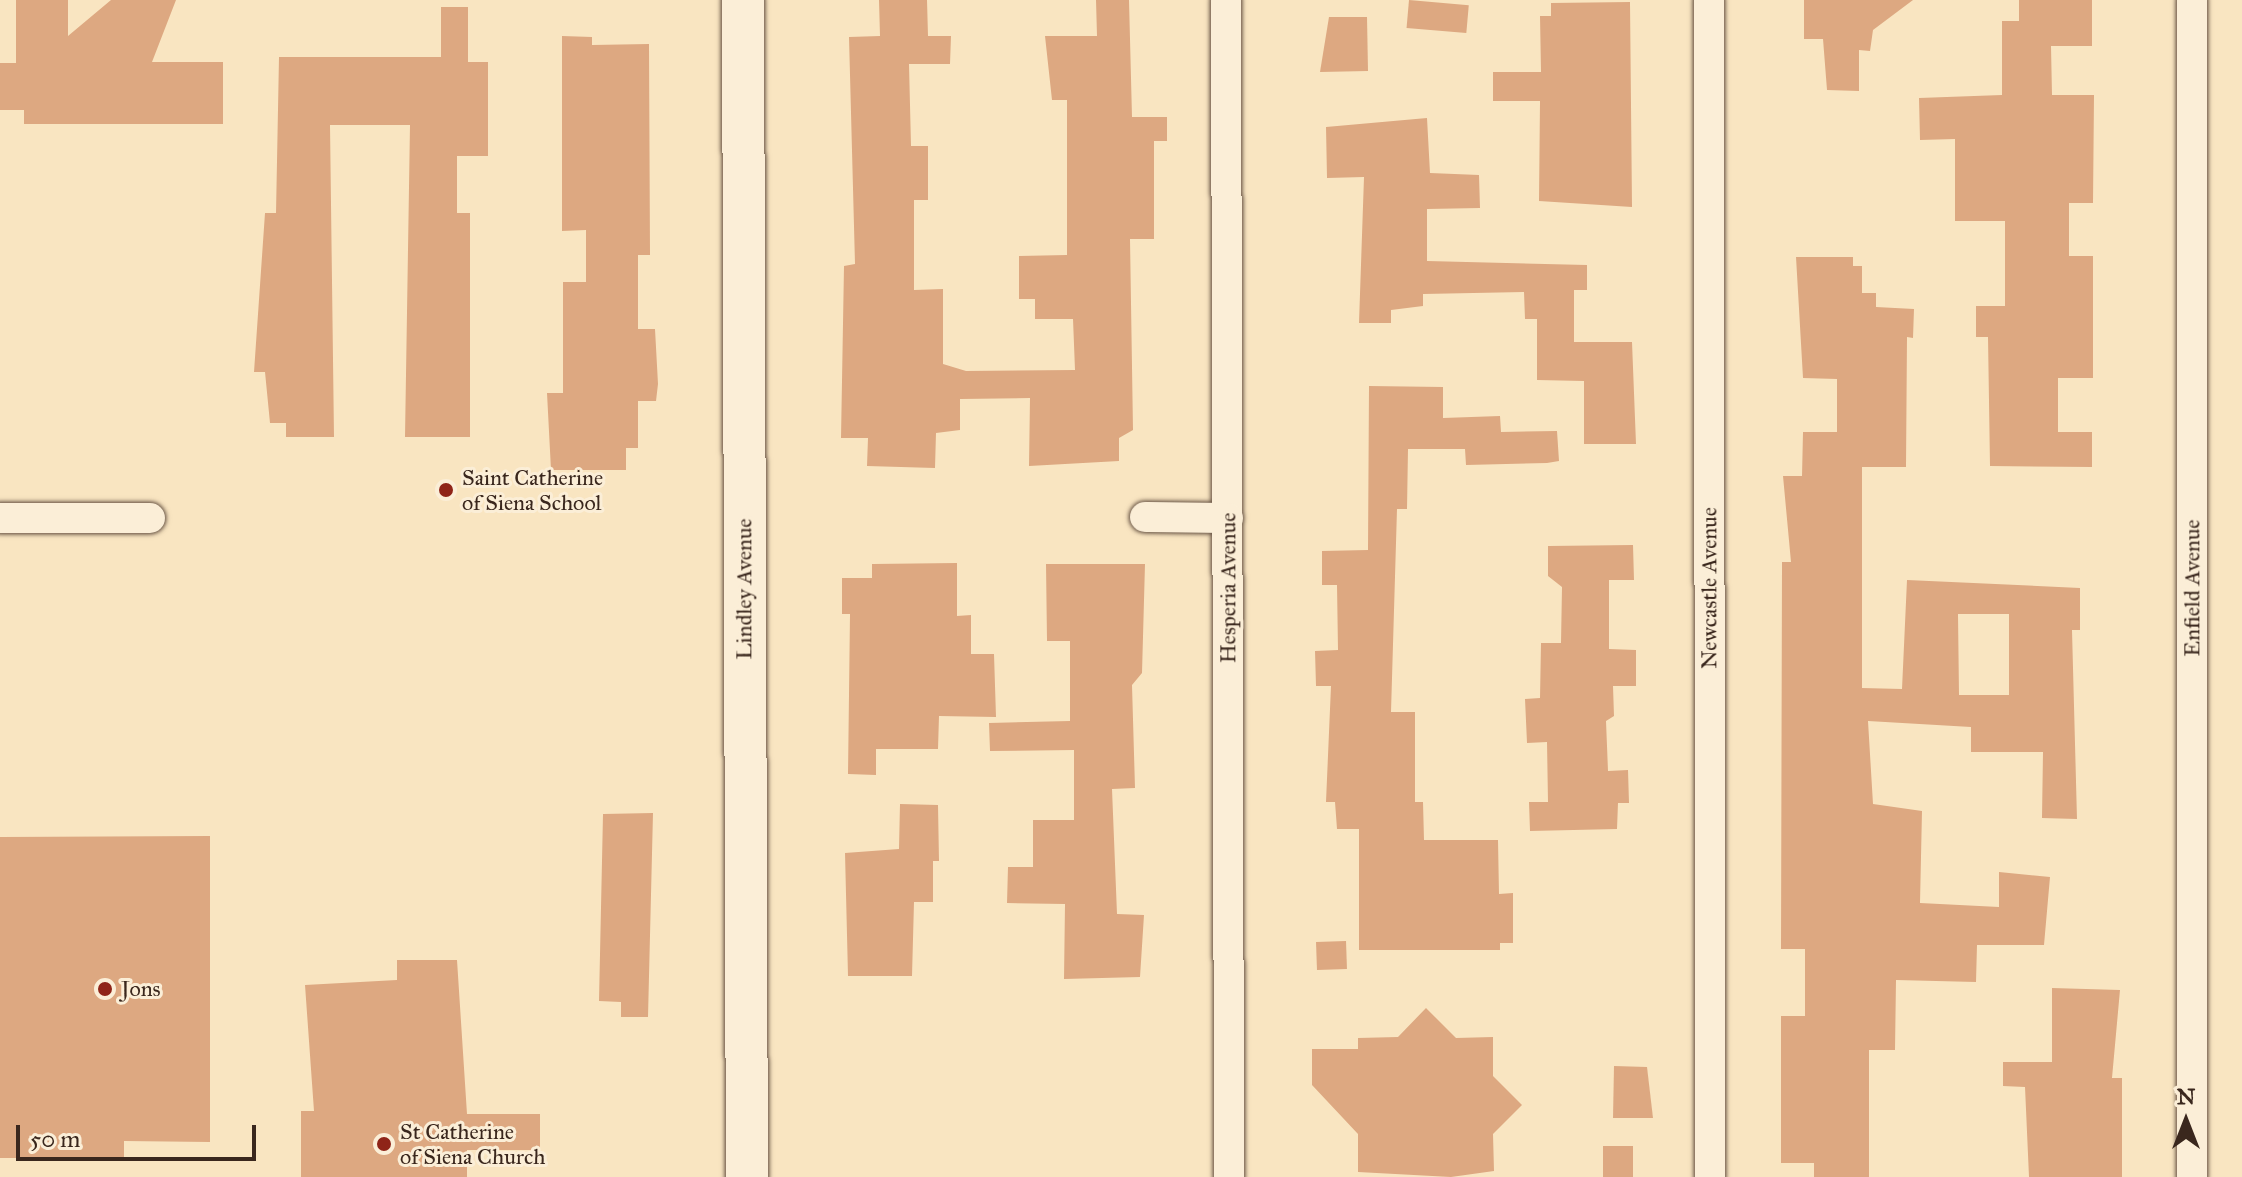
<!DOCTYPE html>
<style>
body{margin:0}
#map{position:relative;width:2242px;height:1177px;overflow:hidden;background:#f9e5c1;font-family:"IM FELL Great Primer",serif}
div>[style]{position:absolute}
.building>*{inset:0;background:#dda881;transform-origin:0 0}
.roads{filter:drop-shadow(0 0 2px #6a5646) drop-shadow(0 0 2px #6a5646)}
.street>*{height:30px;margin:-15px;padding:0 15px;transform-origin:15px;border-radius:15px;background:#fbeed7}
.secondary>*{height:42px;margin:-21px;padding:0 21px;transform-origin:21px;border-radius:21px;background:#fbeed7}
.dots>*{width:22px;height:22px;translate:-50% -50%;box-sizing:border-box;border:4px solid #fbeed7;border-radius:50%}
span{translate:-50% -50%;white-space:nowrap;text-align:center;line-height:1.15;-webkit-text-stroke:6px #fbeed7;paint-order:stroke}
.poi-label{font-size:22px;color:#3a271d}
.left{translate:0 -50%;text-align:left}
.street-label{font-size:22px;color:#3a271d}
.north{position:absolute;left:2146px;top:1081px;width:80px;height:80px;-webkit-text-stroke:6px #fbeed7;paint-order:stroke;rotate:0deg;font-size:22px;font-weight:700;line-height:32px;text-align:center;color:#3a271d}
.north::after{content:'';display:block;margin:auto;width:28px;height:36px;background:#3a271d;clip-path:polygon(50% 0,100% 100%,50% 72%,0 100%)}
.scale{position:absolute;left:16px;top:1125px;width:240px;height:36px;box-sizing:border-box;border:4px solid #3a271d;border-top:0;padding-left:10px;font-size:24px;line-height:28px;white-space:nowrap;color:#3a271d;-webkit-text-stroke:6px #fbeed7;paint-order:stroke}
</style>
<div id="map">
<div class="building">
<i style="clip-path:polygon(16px 0,68px 0,68px 36px,111px 0,176px 0,152px 62px,223px 62px,223px 124px,24px 124px,24px 110px,0 110px,0 63px,16px 63px)"></i>
<i style="clip-path:polygon(879px 0,927px 0,928px 36px,951px 36px,950px 64px,909px 64px,911px 146px,928px 146px,928px 200px,914px 200px,914px 290px,943px 289px,943px 364px,966px 371px,1075px 370px,1073px 319px,1035px 319px,1035px 299px,1019px 299px,1019px 256px,1067px 255px,1067px 100px,1052px 100px,1045px 36px,1097px 36px,1096px 0,1129px 0,1132px 117px,1167px 117px,1167px 141px,1154px 141px,1154px 239px,1130px 239px,1133px 430px,1119px 438px,1119px 461px,1029px 466px,1030px 398px,960px 399px,960px 430px,936px 433px,935px 468px,867px 466px,868px 438px,841px 438px,844px 266px,855px 264px,849px 37px,880px 36px)"></i>
<i style="left:1409px;top:0;width:60px;height:28px;rotate:5deg"></i>
<i style="clip-path:polygon(1804px 0,1913px 0,1873px 30px,1870px 51px,1859px 50px,1859px 91px,1827px 90px,1823px 39px,1804px 39px)"></i>
<i style="clip-path:polygon(2019px 0,2092px 0,2092px 46px,2051px 46px,2052px 95px,2094px 95px,2093px 203px,2069px 203px,2069px 256px,2093px 256px,2093px 378px,2058px 378px,2058px 432px,2092px 432px,2092px 467px,1990px 466px,1988px 337px,1976px 337px,1976px 306px,2005px 306px,2005px 221px,1955px 221px,1955px 139px,1920px 140px,1919px 98px,2002px 95px,2002px 21px,2019px 21px)"></i>
<i style="clip-path:polygon(1630px 2px,1632px 207px,1539px 201px,1540px 101px,1493px 101px,1493px 72px,1541px 72px,1540px 16px,1551px 16px,1551px 3px)"></i>
<i style="clip-path:polygon(441px 7px,468px 7px,468px 62px,488px 62px,488px 156px,457px 156px,457px 213px,470px 213px,470px 437px,405px 437px,410px 125px,330px 125px,334px 437px,286px 437px,286px 423px,270px 423px,265px 372px,254px 372px,265px 213px,276px 213px,279px 57px,441px 57px)"></i>
<i style="clip-path:polygon(1329px 17px,1367px 17px,1368px 71px,1320px 72px)"></i>
<i style="clip-path:polygon(562px 36px,592px 37px,592px 45px,649px 44px,650px 255px,638px 255px,638px 329px,655px 329px,658px 384px,656px 401px,638px 401px,638px 448px,626px 448px,626px 470px,551px 470px,547px 393px,563px 393px,563px 282px,586px 282px,586px 230px,562px 231px)"></i>
<i style="clip-path:polygon(1427px 118px,1430px 173px,1479px 175px,1480px 208px,1427px 209px,1427px 261px,1587px 265px,1587px 290px,1574px 290px,1574px 342px,1632px 342px,1636px 444px,1584px 444px,1584px 381px,1537px 380px,1537px 319px,1525px 319px,1524px 292px,1423px 294px,1423px 306px,1391px 310px,1391px 323px,1359px 323px,1364px 177px,1327px 178px,1326px 127px)"></i>
<i style="clip-path:polygon(evenodd,1796px 257px,1853px 257px,1853px 266px,1862px 266px,1862px 293px,1876px 293px,1876px 307px,1914px 309px,1913px 338px,1907px 337px,1906px 467px,1862px 467px,1862px 688px,1902px 689px,1907px 580px,2080px 588px,2080px 630px,2072px 630px,2077px 819px,2042px 818px,2043px 752px,1971px 752px,1971px 727px,1868px 721px,1873px 804px,1922px 811px,1920px 903px,1999px 907px,1999px 872px,2050px 877px,2044px 945px,1977px 945px,1976px 982px,1896px 980px,1895px 1050px,1869px 1050px,1869px 1177px,1814px 1177px,1814px 1163px,1781px 1163px,1781px 1016px,1805px 1016px,1805px 949px,1781px 949px,1782px 562px,1791px 562px,1783px 476px,1802px 476px,1803px 432px,1837px 432px,1837px 379px,1803px 378px,1796px 257px,1958px 614px,2009px 614px,2009px 695px,1959px 695px,1958px 614px)"></i>
<i style="clip-path:polygon(1369px 386px,1443px 387px,1443px 418px,1500px 416px,1501px 432px,1557px 431px,1559px 461px,1547px 463px,1466px 465px,1465px 449px,1408px 449px,1407px 509px,1397px 509px,1391px 712px,1415px 712px,1415px 802px,1423px 802px,1424px 840px,1498px 840px,1499px 894px,1513px 893px,1513px 943px,1500px 943px,1500px 950px,1359px 950px,1359px 829px,1337px 829px,1335px 802px,1326px 802px,1331px 686px,1316px 686px,1315px 651px,1338px 650px,1337px 585px,1322px 585px,1322px 551px,1368px 550px)"></i>
<i style="clip-path:polygon(1633px 545px,1634px 580px,1609px 580px,1609px 649px,1636px 650px,1636px 686px,1613px 686px,1614px 716px,1606px 721px,1608px 771px,1628px 770px,1629px 803px,1618px 803px,1617px 829px,1530px 831px,1529px 802px,1548px 802px,1547px 742px,1527px 743px,1525px 699px,1540px 698px,1541px 643px,1561px 643px,1562px 587px,1548px 576px,1548px 546px)"></i>
<i style="clip-path:polygon(957px 563px,957px 616px,971px 615px,971px 654px,994px 654px,996px 717px,939px 716px,938px 749px,876px 749px,876px 775px,848px 774px,850px 614px,842px 614px,842px 578px,872px 578px,872px 564px)"></i>
<i style="clip-path:polygon(1046px 564px,1145px 564px,1142px 673px,1132px 685px,1135px 788px,1112px 789px,1117px 914px,1144px 915px,1140px 977px,1064px 979px,1065px 904px,1007px 903px,1008px 867px,1033px 867px,1033px 820px,1074px 820px,1074px 750px,990px 751px,989px 723px,1070px 721px,1070px 641px,1047px 641px)"></i>
<i style="clip-path:polygon(900px 804px,938px 805px,939px 861px,933px 861px,933px 902px,914px 902px,912px 976px,848px 976px,845px 853px,899px 849px)"></i>
<i style="clip-path:polygon(653px 813px,648px 1017px,621px 1017px,621px 1002px,599px 1001px,603px 814px)"></i>
<i style="clip-path:polygon(210px 836px,210px 1142px,124px 1141px,124px 1158px,0 1158px,0 837px)"></i>
<i style="left:1346px;top:941px;width:28px;height:30px;rotate:88deg"></i>
<i style="clip-path:polygon(397px 960px,457px 960px,467px 1114px,540px 1114px,540px 1150px,467px 1150px,467px 1177px,301px 1177px,301px 1111px,314px 1111px,305px 985px,397px 980px)"></i>
<i style="clip-path:polygon(2052px 988px,2120px 990px,2112px 1078px,2122px 1078px,2122px 1177px,2029px 1177px,2025px 1087px,2003px 1086px,2003px 1062px,2052px 1062px)"></i>
<i style="clip-path:polygon(1426px 1008px,1456px 1038px,1493px 1037px,1493px 1076px,1522px 1105px,1493px 1134px,1494px 1171px,1451px 1177px,1358px 1172px,1358px 1134px,1312px 1085px,1312px 1049px,1358px 1049px,1358px 1038px,1398px 1037px)"></i>
<i style="clip-path:polygon(1614px 1066px,1647px 1067px,1653px 1118px,1613px 1118px)"></i>
<i style="left:1603px;top:1146px;width:30px;height:31px"></i>
</div>
<div class="roads">
<div class="street">
<i style="left:1226px;top:0;width:1177px;rotate:89.85deg"></i>
<i style="left:1709px;top:0;width:1177px;rotate:89.95deg"></i>
<i style="left:2192px;top:0;width:1177px;rotate:90deg"></i>
<i style="left:1145px;top:517px;width:83px;rotate:0.7deg"></i>
<i style="left:0;top:518px;width:150px"></i>
</div>
<div class="secondary">
<i style="left:743px;top:0;width:1177px;rotate:89.81deg"></i>
</div>
</div>
<div class="dots">
<i style="left:446px;top:490px;background:#8f2418"></i>
<i style="left:105px;top:989px;background:#8f2418"></i>
<i style="left:384px;top:1144px;background:#8f2418"></i>
</div>
<div class="poi-label">
<span class="left" style="left:462px;top:490px">Saint Catherine<br>of Siena School</span>
<span class="left" style="left:121px;top:989px">Jons</span>
<span class="left" style="left:400px;top:1144px">St Catherine<br>of Siena Church</span>
</div>
<div class="street-label">
<span style="left:1228px;top:588px;rotate:-90deg">Hesperia Avenue</span>
<span style="left:1709px;top:588px;rotate:-90deg">Newcastle Avenue</span>
<span style="left:2192px;top:588px;rotate:-90deg">Enfield Avenue</span>
<span style="left:744px;top:589px;rotate:-90deg">Lindley Avenue</span>
</div>
<div class="north">N</div>
<div class="scale">50 m</div>
</div>
